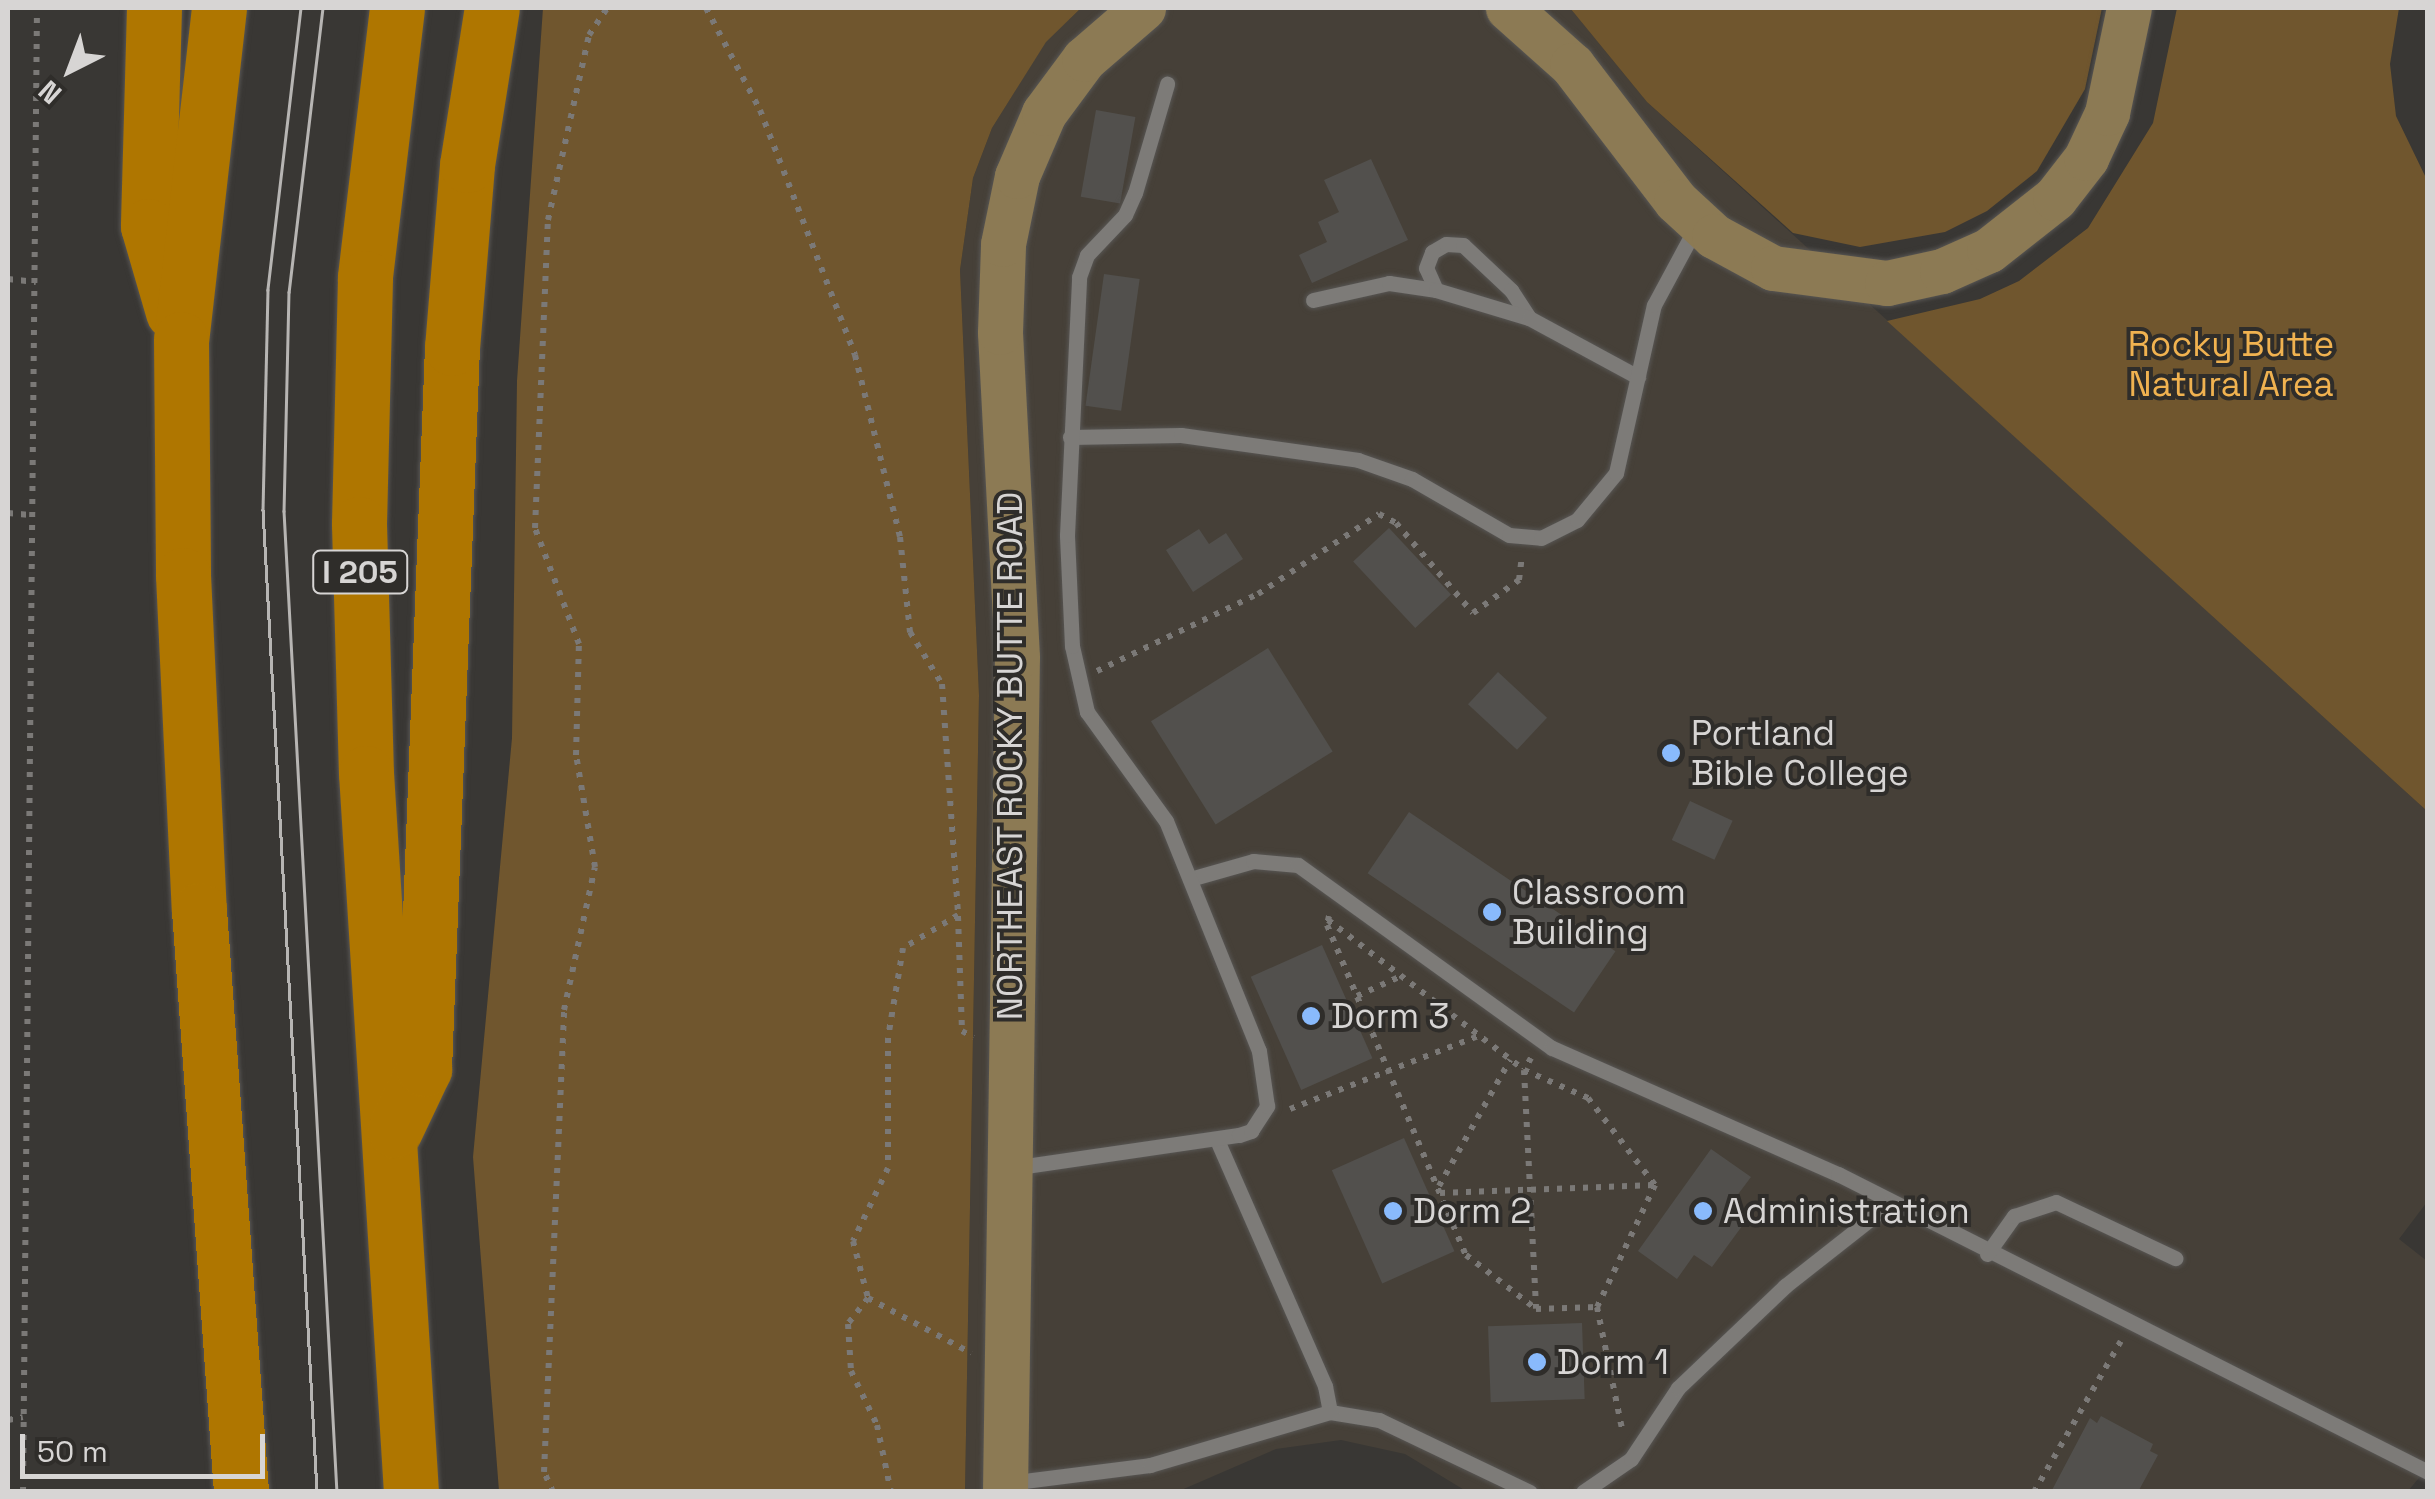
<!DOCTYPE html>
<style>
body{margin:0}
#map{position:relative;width:2435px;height:1499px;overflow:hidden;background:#393734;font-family:"Space Grotesk",sans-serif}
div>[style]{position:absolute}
.built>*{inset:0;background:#464038}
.green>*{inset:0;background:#70562e}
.building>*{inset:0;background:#52504d;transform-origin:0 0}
.path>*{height:6px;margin-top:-3px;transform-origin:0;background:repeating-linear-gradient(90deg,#7b7977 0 5px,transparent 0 13px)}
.roads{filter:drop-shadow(0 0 2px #575553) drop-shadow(0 0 2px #575553)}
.lane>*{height:15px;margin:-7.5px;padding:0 7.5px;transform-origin:7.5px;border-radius:7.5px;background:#7d7b78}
.secondary>*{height:45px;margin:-22.5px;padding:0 22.5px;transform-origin:22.5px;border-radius:22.5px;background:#8c7a54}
.highway>*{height:55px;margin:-27.5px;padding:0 27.5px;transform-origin:27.5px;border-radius:27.5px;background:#af7600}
.tram>*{height:2.5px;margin:-1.25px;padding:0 1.25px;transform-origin:1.25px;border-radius:1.25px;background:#b7b5b3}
.dots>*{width:28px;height:28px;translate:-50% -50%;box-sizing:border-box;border:5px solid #2f2d2a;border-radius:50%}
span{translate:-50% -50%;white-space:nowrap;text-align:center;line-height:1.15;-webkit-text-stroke:8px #2f2d2a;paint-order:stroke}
.shield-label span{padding:2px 8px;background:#2f2d2a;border:2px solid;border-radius:8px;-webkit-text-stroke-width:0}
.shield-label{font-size:32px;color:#d7d5d4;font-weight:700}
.park-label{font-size:35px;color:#f0b250}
.poi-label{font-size:35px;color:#d7d5d4}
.left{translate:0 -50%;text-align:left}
.street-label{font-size:35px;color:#d7d5d4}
.frame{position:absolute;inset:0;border:10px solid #d7d5d4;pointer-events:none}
.north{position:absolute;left:20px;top:20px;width:100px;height:100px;-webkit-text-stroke:8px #2f2d2a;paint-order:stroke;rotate:222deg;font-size:28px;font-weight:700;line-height:40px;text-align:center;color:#d7d5d4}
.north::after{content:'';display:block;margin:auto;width:35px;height:45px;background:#d7d5d4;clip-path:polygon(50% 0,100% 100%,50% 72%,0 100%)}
.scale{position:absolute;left:20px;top:1434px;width:245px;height:45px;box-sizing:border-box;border:5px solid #d7d5d4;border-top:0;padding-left:12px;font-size:30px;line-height:35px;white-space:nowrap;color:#d7d5d4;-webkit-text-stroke:8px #2f2d2a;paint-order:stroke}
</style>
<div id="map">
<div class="built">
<i style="clip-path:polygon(1081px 8px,1570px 8px,1647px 102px,2427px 811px,2427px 1202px,2399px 1239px,2427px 1261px,2428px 1467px,2408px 1491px,1466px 1491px,1405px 1454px,1341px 1440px,1276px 1449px,1179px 1491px,965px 1492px,979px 695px,960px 270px,973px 178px,992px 128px,1046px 41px)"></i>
</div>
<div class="green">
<i style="clip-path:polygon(543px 8px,1081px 8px,1046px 42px,992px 128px,973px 178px,960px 270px,979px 695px,965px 1491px,499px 1491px,473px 1157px,512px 738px,517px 381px)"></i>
<i style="clip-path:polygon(1570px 8px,2102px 8px,2085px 89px,2037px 171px,1987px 211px,1945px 232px,1860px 247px,1793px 233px,1647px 102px)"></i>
<i style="clip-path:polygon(2177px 8px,2399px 8px,2390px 64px,2396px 116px,2428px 182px,2427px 811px,1887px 321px,1980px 299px,2019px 281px,2088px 228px,2153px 123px)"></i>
</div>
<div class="building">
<i style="left:1096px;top:110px;width:40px;height:88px;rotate:10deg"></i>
<i style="clip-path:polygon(1371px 159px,1408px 240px,1312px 283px,1299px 255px,1327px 242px,1318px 222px,1339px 212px,1324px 180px)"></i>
<i style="left:1104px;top:274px;width:36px;height:133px;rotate:8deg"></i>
<i style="left:1389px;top:528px;width:91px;height:49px;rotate:47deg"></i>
<i style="clip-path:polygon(1199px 529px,1209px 544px,1226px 533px,1243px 559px,1193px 592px,1166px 550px)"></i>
<i style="left:1268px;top:648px;width:122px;height:138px;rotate:58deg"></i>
<i style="left:1498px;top:672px;width:67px;height:44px;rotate:43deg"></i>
<i style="left:1690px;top:801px;width:47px;height:43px;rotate:25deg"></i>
<i style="left:1409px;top:812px;width:249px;height:74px;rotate:34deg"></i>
<i style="left:1322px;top:945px;width:124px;height:78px;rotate:66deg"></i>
<i style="left:1404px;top:1138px;width:124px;height:79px;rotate:66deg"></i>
<i style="clip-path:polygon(1711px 1149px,1751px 1177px,1730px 1205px,1748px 1218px,1712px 1267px,1694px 1255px,1677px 1279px,1638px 1251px)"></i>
<i style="left:1582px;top:1323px;width:76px;height:94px;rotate:88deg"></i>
<i style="clip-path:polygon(2101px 1416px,2153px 1444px,2150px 1451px,2158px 1455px,2138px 1492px,2051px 1492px,2090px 1418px,2097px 1423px)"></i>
</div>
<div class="path">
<i style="left:706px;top:8px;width:115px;rotate:62.1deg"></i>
<i style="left:760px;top:110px;width:263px;rotate:68.8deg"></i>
<i style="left:855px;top:355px;width:187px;rotate:76.1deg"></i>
<i style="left:900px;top:537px;width:96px;rotate:84deg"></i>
<i style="left:910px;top:632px;width:61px;rotate:58.4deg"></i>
<i style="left:942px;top:684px;width:232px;rotate:86deg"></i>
<i style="left:958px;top:915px;width:64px;rotate:149deg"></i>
<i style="left:903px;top:948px;width:91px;rotate:99.5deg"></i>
<i style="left:888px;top:1038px;width:130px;rotate:90deg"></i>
<i style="left:888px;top:1168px;width:81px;rotate:115.6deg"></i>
<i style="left:853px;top:1241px;width:59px;rotate:75.3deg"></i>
<i style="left:868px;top:1298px;width:33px;rotate:128deg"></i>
<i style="left:848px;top:1324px;width:47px;rotate:86.3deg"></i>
<i style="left:851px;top:1371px;width:60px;rotate:64.3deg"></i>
<i style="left:877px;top:1425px;width:68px;rotate:78.2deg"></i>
<i style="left:8px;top:279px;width:28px;rotate:6deg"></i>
<i style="left:8px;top:513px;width:25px;rotate:5deg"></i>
<i style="left:1097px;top:671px;width:178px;rotate:-25.6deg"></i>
<i style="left:1258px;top:594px;width:145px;rotate:-33.5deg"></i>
<i style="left:1379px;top:514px;width:19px;rotate:28deg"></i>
<i style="left:1396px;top:523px;width:118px;rotate:49.5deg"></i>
<i style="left:1473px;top:613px;width:57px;rotate:-35.7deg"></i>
<i style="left:1519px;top:580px;width:23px;rotate:-83deg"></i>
<i style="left:958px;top:916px;width:115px;rotate:88deg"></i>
<i style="left:962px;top:1031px;width:13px;rotate:29deg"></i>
<i style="left:1329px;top:916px;width:9px;rotate:103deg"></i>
<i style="left:1327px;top:925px;width:358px;rotate:67.2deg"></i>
<i style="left:1466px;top:1255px;width:88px;rotate:37.6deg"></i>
<i style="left:1536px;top:1309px;width:61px;rotate:-1.9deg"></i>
<i style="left:1597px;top:1307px;width:125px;rotate:78.4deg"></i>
<i style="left:1328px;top:920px;width:247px;rotate:37.4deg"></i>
<i style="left:1524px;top:1070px;width:239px;rotate:87.1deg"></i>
<i style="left:1357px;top:996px;width:48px;rotate:-24.4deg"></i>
<i style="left:1531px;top:1058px;width:14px;rotate:120deg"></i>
<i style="left:1524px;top:1070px;width:70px;rotate:23.6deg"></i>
<i style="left:1588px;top:1098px;width:110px;rotate:52.4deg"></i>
<i style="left:1655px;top:1185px;width:135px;rotate:115.4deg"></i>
<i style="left:1290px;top:1109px;width:202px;rotate:-21.2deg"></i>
<i style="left:1439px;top:1186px;width:145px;rotate:-60.6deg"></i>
<i style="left:1440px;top:1193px;width:215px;rotate:-2.1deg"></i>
<i style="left:868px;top:1298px;width:117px;rotate:28.1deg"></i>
<i style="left:8px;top:1420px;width:15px;rotate:-11deg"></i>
<i style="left:23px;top:1492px;width:1484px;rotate:-89.46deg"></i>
<i style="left:553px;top:1492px;width:22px;rotate:-114deg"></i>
<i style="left:544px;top:1472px;width:462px;rotate:-87.5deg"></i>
<i style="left:564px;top:1010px;width:146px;rotate:-77.8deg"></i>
<i style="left:595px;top:867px;width:114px;rotate:-99.6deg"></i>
<i style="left:576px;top:755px;width:111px;rotate:-88.5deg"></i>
<i style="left:579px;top:644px;width:124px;rotate:-110.8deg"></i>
<i style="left:535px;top:528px;width:308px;rotate:-87.6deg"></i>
<i style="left:548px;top:220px;width:189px;rotate:-77.5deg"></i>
<i style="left:589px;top:35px;width:32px;rotate:-56deg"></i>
<i style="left:2034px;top:1492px;width:174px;rotate:-60.1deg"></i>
</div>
<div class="roads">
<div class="lane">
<i style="left:1436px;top:290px;width:24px;rotate:-114deg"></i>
<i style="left:1426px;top:268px;width:17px;rotate:-69deg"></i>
<i style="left:1432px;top:252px;width:16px;rotate:-30deg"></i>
<i style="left:1446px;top:244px;width:17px;rotate:3deg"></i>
<i style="left:1463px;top:245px;width:66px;rotate:43.2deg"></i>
<i style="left:1511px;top:290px;width:33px;rotate:57deg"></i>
<i style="left:1313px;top:300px;width:78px;rotate:-12.6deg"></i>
<i style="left:1389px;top:283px;width:48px;rotate:8.5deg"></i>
<i style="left:1436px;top:290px;width:97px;rotate:16.8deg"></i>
<i style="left:1529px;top:318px;width:124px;rotate:28.4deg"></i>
<i style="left:1070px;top:437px;width:111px;rotate:-1deg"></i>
<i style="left:1181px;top:435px;width:179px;rotate:8deg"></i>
<i style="left:1358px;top:460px;width:57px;rotate:19.4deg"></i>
<i style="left:1412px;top:479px;width:112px;rotate:30deg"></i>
<i style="left:1509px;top:535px;width:32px;rotate:5deg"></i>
<i style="left:1541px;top:538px;width:40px;rotate:-26.6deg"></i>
<i style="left:1577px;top:520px;width:61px;rotate:-50.3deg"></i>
<i style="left:1616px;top:473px;width:172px;rotate:-77.3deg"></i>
<i style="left:1654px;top:305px;width:89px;rotate:-61.7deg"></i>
<i style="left:1190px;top:879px;width:66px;rotate:-15.9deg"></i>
<i style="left:1253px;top:861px;width:45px;rotate:5.1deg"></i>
<i style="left:1298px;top:865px;width:313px;rotate:35.8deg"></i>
<i style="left:1552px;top:1048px;width:313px;rotate:23.8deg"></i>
<i style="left:1838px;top:1174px;width:661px;rotate:26.8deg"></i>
<i style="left:1217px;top:1140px;width:269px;rotate:66.3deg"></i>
<i style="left:1325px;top:1386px;width:26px;rotate:79deg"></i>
<i style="left:1330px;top:1412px;width:50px;rotate:9.3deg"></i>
<i style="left:1379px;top:1420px;width:167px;rotate:25.5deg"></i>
<i style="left:1012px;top:1168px;width:229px;rotate:-8.3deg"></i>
<i style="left:1239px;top:1135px;width:13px;rotate:-18deg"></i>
<i style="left:1251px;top:1131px;width:30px;rotate:-57deg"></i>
<i style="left:1267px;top:1106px;width:56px;rotate:-98.3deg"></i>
<i style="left:1259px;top:1051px;width:248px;rotate:-112deg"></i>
<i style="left:1166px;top:821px;width:135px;rotate:-125.9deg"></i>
<i style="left:1087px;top:712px;width:68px;rotate:-102.8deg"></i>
<i style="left:1072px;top:646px;width:111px;rotate:-92.6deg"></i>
<i style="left:1067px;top:535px;width:258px;rotate:-87.3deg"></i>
<i style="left:1079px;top:277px;width:23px;rotate:-70deg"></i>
<i style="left:1087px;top:255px;width:55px;rotate:-46.5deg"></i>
<i style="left:1125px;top:215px;width:24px;rotate:-66deg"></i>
<i style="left:1135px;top:193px;width:114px;rotate:-73.6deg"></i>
<i style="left:1987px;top:1254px;width:47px;rotate:-54.6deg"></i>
<i style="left:2014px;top:1216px;width:44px;rotate:-18.4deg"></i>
<i style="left:2056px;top:1202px;width:132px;rotate:25.2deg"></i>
<i style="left:1008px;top:1483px;width:143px;rotate:-7.2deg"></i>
<i style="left:1150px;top:1465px;width:188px;rotate:-16.4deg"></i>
<i style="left:1583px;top:1492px;width:58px;rotate:-34.5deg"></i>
<i style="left:1631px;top:1459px;width:85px;rotate:-56.5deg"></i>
<i style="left:1678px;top:1388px;width:148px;rotate:-43.6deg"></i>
<i style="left:1785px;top:1286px;width:131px;rotate:-38.2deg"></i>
</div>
<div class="secondary">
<i style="left:1508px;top:8px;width:86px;rotate:41.7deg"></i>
<i style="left:1572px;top:65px;width:171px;rotate:52.6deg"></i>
<i style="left:1676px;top:201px;width:52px;rotate:42.6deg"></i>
<i style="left:1714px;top:236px;width:67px;rotate:28.5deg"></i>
<i style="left:1773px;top:268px;width:115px;rotate:7.5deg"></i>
<i style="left:1887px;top:283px;width:56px;rotate:-12.3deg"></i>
<i style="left:1942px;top:271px;width:51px;rotate:-24.1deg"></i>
<i style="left:1989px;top:250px;width:84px;rotate:-38.2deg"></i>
<i style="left:2055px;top:198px;width:51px;rotate:-52.2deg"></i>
<i style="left:2086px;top:158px;width:50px;rotate:-65deg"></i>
<i style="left:2107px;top:113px;width:107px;rotate:-78.2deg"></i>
<i style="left:1005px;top:1492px;width:835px;rotate:-89.18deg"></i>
<i style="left:1017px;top:657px;width:325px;rotate:-93deg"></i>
<i style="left:1000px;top:332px;width:88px;rotate:-88deg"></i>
<i style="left:1003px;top:244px;width:69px;rotate:-78.4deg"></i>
<i style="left:1017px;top:176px;width:69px;rotate:-66.8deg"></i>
<i style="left:1044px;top:113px;width:67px;rotate:-53.5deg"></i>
<i style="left:1084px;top:59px;width:78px;rotate:-40.8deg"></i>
</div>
<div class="highway">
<i style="left:154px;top:8px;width:218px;rotate:91.6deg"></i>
<i style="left:148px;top:226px;width:90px;rotate:73.8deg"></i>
<i style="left:219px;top:8px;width:333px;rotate:96.5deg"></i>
<i style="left:181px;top:339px;width:236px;rotate:89.5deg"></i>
<i style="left:183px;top:575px;width:335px;rotate:87.3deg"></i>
<i style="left:199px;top:910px;width:584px;rotate:85.87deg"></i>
<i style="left:397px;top:8px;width:272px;rotate:96.8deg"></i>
<i style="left:365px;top:278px;width:246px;rotate:91.4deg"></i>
<i style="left:359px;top:524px;width:249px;rotate:88.4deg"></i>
<i style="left:366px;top:773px;width:720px;rotate:86.42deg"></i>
<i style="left:395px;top:1130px;width:68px;rotate:-64.6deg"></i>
<i style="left:424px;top:1069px;width:722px;rotate:-87.78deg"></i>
<i style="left:452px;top:348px;width:184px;rotate:-85.3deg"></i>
<i style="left:467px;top:165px;width:159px;rotate:-81deg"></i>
</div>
</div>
<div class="tram">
<i style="left:301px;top:8px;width:284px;rotate:96.7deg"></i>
<i style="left:268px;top:290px;width:220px;rotate:91.3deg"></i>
<i style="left:263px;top:510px;width:983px;rotate:86.85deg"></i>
<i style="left:323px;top:8px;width:286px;rotate:96.8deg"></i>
<i style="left:289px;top:292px;width:219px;rotate:91.3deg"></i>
<i style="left:284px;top:511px;width:982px;rotate:86.91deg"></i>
</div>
<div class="dots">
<i style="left:1671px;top:753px;background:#89bafc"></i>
<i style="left:1492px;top:912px;background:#89bafc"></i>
<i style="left:1311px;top:1016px;background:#89bafc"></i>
<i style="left:1393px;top:1211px;background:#89bafc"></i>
<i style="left:1703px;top:1211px;background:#89bafc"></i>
<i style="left:1537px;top:1362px;background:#89bafc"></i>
</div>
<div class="shield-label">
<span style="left:360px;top:572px">I 205</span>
</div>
<div class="park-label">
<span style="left:2231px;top:364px">Rocky Butte<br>Natural Area</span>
</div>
<div class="poi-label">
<span class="left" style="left:1691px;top:753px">Portland<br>Bible College</span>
<span class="left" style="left:1512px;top:912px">Classroom<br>Building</span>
<span class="left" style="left:1331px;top:1016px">Dorm 3</span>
<span class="left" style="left:1413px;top:1211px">Dorm 2</span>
<span class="left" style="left:1723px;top:1211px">Administration</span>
<span class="left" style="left:1557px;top:1362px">Dorm 1</span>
</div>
<div class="street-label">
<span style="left:1010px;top:756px;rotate:-90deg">NORTHEAST ROCKY BUTTE ROAD</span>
</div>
<div class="frame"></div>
<div class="north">N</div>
<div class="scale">50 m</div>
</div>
